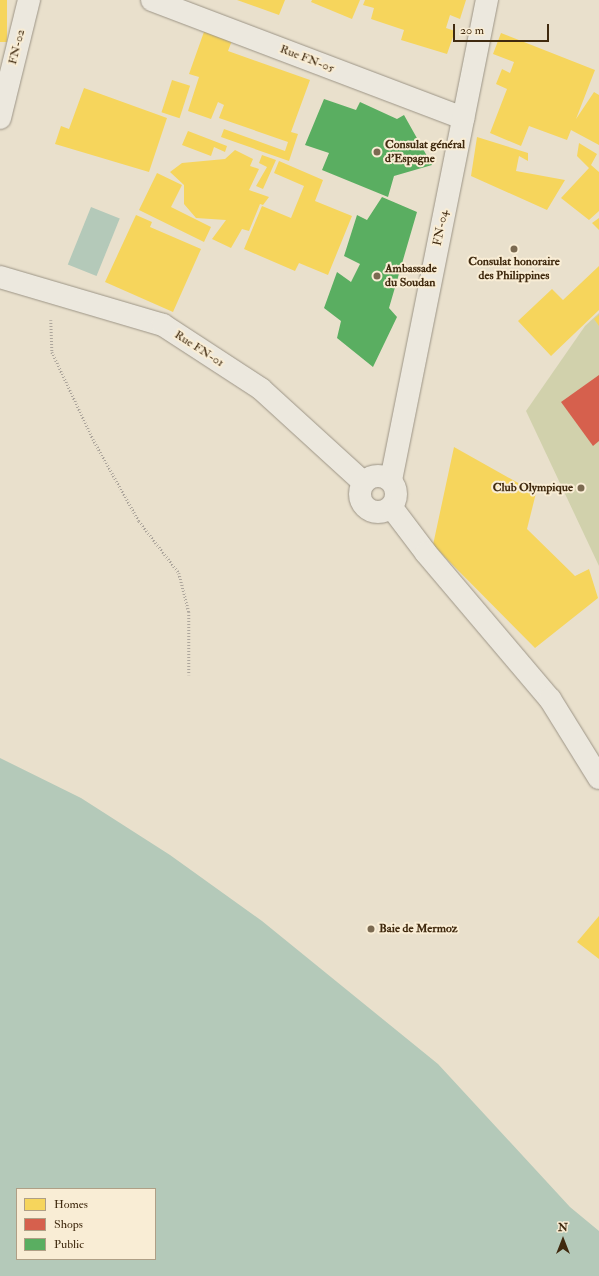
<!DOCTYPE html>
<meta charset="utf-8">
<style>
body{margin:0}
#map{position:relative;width:599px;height:1276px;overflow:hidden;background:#e9e0cc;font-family:"IM FELL Double Pica",serif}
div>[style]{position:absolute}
.green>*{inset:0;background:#d1d1ac}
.water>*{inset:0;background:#b4c9b9;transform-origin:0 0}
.homes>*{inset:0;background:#f6d55c;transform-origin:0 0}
.shops>*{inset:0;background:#d6604d}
.public>*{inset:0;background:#5aae61}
.path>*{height:2.5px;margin-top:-1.25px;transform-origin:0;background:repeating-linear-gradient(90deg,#ada69c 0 1px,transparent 0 3px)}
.roads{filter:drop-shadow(0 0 1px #9c9486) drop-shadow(0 0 1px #9c9486)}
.minor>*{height:22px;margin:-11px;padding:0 11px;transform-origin:11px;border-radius:11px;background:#ece8de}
.minor>.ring{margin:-11px;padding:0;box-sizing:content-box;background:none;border:22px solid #ece8de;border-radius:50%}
.dots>*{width:11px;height:11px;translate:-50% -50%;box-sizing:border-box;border:2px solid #f9edd5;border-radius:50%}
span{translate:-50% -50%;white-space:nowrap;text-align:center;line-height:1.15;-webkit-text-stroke:4px #f9edd5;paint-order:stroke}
.street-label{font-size:12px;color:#402a0f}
.poi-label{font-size:12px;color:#402a0f;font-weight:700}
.left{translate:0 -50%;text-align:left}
.right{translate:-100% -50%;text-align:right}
.legend{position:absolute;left:16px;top:1188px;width:140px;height:72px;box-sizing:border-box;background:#f9edd5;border:1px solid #af9f86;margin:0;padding:5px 7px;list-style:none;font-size:12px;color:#402a0f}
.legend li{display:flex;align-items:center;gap:8px;height:20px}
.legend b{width:20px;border:1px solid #af9f86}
.north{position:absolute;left:543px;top:1220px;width:40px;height:40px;-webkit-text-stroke:3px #f9edd5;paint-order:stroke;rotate:0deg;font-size:11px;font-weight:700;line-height:16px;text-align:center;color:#402a0f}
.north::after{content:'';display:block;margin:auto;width:14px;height:18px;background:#402a0f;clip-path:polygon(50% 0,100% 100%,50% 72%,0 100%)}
.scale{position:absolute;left:453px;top:24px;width:96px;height:18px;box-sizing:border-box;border:2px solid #402a0f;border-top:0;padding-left:5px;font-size:12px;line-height:14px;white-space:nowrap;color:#402a0f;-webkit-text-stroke:3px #f9edd5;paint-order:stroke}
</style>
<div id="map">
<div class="green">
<i style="clip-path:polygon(599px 313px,599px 566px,526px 411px,585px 326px)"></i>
</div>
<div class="water">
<i style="left:91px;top:207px;width:31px;height:62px;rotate:22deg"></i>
<i style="clip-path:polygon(evenodd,0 758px,81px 798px,170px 855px,262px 921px,438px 1064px,570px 1207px,599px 1231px,599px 1276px,0 1276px,0 758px,17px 1189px,155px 1189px,155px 1259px,17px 1259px,17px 1189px)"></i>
</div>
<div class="homes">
<i style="left:0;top:0;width:7px;height:42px"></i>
<i style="clip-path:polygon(237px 0,285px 0,279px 15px)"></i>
<i style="clip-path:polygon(312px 0,360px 0,352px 19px,311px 2px)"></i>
<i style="clip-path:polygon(365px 0,466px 0,460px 19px,450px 15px,446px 28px,455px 31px,447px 54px,401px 40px,404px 30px,371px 19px,374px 8px,363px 5px)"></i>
<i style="clip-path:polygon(205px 29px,233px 38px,228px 51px,310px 80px,291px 132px,298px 134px,289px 161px,221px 137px,224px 129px,285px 151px,288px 142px,219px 118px,224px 105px,218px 102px,211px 119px,188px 111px,199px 77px,189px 74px)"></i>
<i style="clip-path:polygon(501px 33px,595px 70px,576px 119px,594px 92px,599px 95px,599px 145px,571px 130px,567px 140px,529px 126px,521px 146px,490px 133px,507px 89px,496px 84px,502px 69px,510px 73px,514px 62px,493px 54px)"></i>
<i style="left:172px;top:80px;width:19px;height:34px;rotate:18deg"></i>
<i style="clip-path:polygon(84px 88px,167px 118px,149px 172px,55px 144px,61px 126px,69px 129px)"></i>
<i style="clip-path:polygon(188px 131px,227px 146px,225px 152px,214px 147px,211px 156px,182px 145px)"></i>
<i style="clip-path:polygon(477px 137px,528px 153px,528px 161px,519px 156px,516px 171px,565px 180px,547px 210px,471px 176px)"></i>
<i style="clip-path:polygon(579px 143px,597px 154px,591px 165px,599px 172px,599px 211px,589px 220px,561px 198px,589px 168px,577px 156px)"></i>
<i style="clip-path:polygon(235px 150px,253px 159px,250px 166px,259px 169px,249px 190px,269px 197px,263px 205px,260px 204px,249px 231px,242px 229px,231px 248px,212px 239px,226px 220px,196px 218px,184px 204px,184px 185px,170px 172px,182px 163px,225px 159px)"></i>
<i style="clip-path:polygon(262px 155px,276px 160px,263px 189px,256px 186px,267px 167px,259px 163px)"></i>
<i style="clip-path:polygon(279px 161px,323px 180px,315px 201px,352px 216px,328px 275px,299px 263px,295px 271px,244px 249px,262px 206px,291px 218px,304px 186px,274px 173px)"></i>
<i style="clip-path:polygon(157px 173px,182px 185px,171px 207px,211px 227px,204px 242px,139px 210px)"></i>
<i style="clip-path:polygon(136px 215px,152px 222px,150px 227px,201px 249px,173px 312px,105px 282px)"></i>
<i style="clip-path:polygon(599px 218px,599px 230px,592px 223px)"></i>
<i style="clip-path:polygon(599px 266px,599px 310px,551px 356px,518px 321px,552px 289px,563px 300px)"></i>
<i style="clip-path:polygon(599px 315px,599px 326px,594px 319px)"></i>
<i style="clip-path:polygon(454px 447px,536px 493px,527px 529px,575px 576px,589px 569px,598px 598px,535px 648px,433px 545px)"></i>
<i style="clip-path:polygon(599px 916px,599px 959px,577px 942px)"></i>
</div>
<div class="shops">
<i style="clip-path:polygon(599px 375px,599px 441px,593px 446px,561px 402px)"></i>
</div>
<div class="public">
<i style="clip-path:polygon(324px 99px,356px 110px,360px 102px,397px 119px,404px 115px,432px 165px,394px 176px,388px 197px,322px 170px,329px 153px,305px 145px)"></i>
<i style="clip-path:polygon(382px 197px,417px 212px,389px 308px,397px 317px,373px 367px,337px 338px,341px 321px,324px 308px,337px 272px,351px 282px,360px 264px,344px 256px,357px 215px,367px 220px)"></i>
</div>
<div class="path">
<i style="left:51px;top:320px;width:32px;rotate:88deg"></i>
<i style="left:52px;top:352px;width:96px;rotate:64.8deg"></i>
<i style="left:93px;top:439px;width:94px;rotate:60.7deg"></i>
<i style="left:139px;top:521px;width:66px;rotate:52.4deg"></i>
<i style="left:179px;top:573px;width:40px;rotate:75.6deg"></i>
<i style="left:189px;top:612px;width:63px;rotate:90deg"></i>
</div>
<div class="roads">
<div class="minor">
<i style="left:152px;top:0;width:333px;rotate:20.8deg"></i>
<i style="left:0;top:118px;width:122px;rotate:-76.2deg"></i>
<i style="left:0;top:277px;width:170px;rotate:16.4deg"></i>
<i style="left:163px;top:325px;width:117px;rotate:33.1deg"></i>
<i style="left:261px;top:389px;width:139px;rotate:42.4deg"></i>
<i class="ring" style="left:360px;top:476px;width:14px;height:14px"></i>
<i style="left:391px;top:480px;width:490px;rotate:-78.7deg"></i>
<i style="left:392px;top:508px;width:56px;rotate:52.9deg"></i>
<i style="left:426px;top:553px;width:192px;rotate:49.7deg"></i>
<i style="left:550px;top:699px;width:93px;rotate:58.2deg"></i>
</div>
</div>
<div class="dots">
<i style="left:377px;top:152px;background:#7b6a51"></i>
<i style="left:514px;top:249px;background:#7b6a51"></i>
<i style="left:377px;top:276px;background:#7b6a51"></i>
<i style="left:581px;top:488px;background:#7b6a51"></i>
<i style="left:371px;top:929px;background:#7b6a51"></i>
</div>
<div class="street-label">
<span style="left:17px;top:47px;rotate:-76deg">FN-02</span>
<span style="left:307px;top:59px;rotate:21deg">Rue FN-05</span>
<span style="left:441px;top:228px;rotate:-79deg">FN-04</span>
<span style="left:199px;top:349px;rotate:33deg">Rue FN-01</span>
</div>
<div class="poi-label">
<span class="left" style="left:385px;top:152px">Consulat général<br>d'Espagne</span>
<span style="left:514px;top:269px">Consulat honoraire<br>des Philippines</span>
<span class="left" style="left:385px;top:276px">Ambassade<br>du Soudan</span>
<span class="right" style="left:573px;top:488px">Club Olympique</span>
<span class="left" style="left:379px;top:929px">Baie de Mermoz</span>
</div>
<ul class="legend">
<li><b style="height:11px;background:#f6d55c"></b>Homes</li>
<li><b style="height:11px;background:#d6604d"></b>Shops</li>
<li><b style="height:11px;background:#5aae61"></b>Public</li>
</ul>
<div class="north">N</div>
<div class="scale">20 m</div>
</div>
